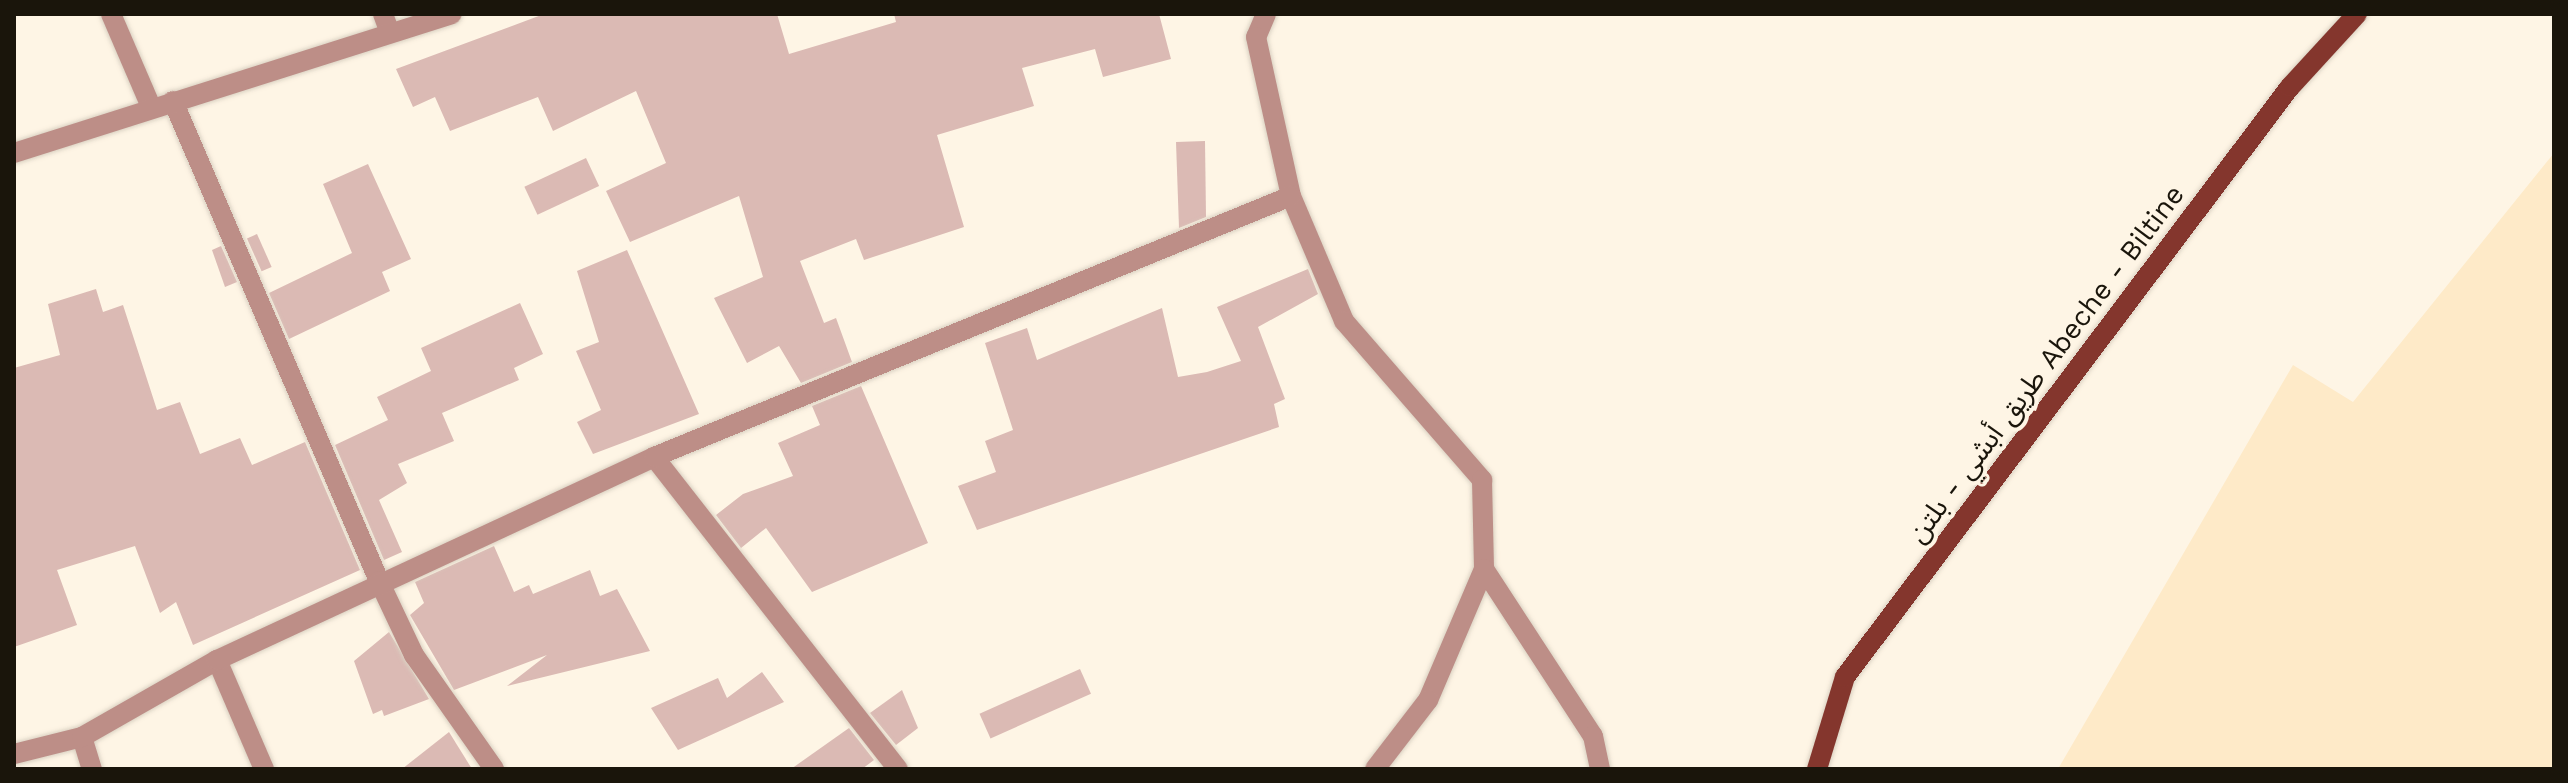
<!DOCTYPE html>
<meta charset="utf-8">
<style>
body{margin:0}
#map{position:relative;width:2568px;height:783px;overflow:hidden;background:#fef5e5;font-family:"Work Sans","Noto Sans Arabic",sans-serif}
div>[style]{position:absolute}
.built>*{inset:0;background:#feeac8}
.building>*{inset:0;background:#dbbab4;transform-origin:0 0}
.roads{filter:drop-shadow(0 0 2px #dad1c2) drop-shadow(0 0 2px #dad1c2)}
.minor>*{height:20px;margin:-10px;padding:0 10px;transform-origin:10px;border-radius:10px;background:#bd8e87}
.major>*{height:20px;margin:-10px;padding:0 10px;transform-origin:10px;border-radius:10px;background:#84362d}
span{translate:-50% -50%;white-space:nowrap;text-align:center;line-height:1.15;-webkit-text-stroke:8px #fef5e5;paint-order:stroke}
.street-label{font-size:28px;color:#1a150b}
.frame{position:absolute;inset:0;border:16px solid #1a150b;pointer-events:none}
</style>
<div id="map">
<div class="built">
<i style="clip-path:polygon(2554px 153px,2554px 769px,2058px 769px,2293px 365px,2353px 402px)"></i>
</div>
<div class="building">
<i style="clip-path:polygon(544px 14px,777px 14px,789px 54px,896px 22px,894px 14px,1159px 14px,1171px 59px,1103px 77px,1095px 49px,1022px 68px,1034px 106px,937px 135px,964px 227px,864px 260px,856px 239px,800px 261px,824px 323px,836px 318px,852px 362px,801px 383px,779px 346px,747px 363px,714px 298px,763px 277px,739px 196px,630px 242px,606px 191px,666px 163px,636px 91px,553px 131px,538px 97px,450px 131px,435px 97px,413px 107px,396px 69px)"></i>
<i style="clip-path:polygon(1205px 141px,1206px 217px,1179px 228px,1176px 142px)"></i>
<i style="left:586px;top:158px;width:31px;height:68px;rotate:65deg"></i>
<i style="clip-path:polygon(368px 164px,411px 259px,382px 272px,390px 291px,289px 339px,269px 293px,352px 253px,323px 184px)"></i>
<i style="left:257px;top:234px;width:36px;height:11px;rotate:66deg"></i>
<i style="clip-path:polygon(221px 246px,237px 282px,225px 287px,212px 250px)"></i>
<i style="clip-path:polygon(627px 250px,699px 414px,593px 454px,577px 422px,601px 410px,576px 351px,599px 342px,577px 271px)"></i>
<i style="clip-path:polygon(1308px 269px,1318px 294px,1258px 327px,1285px 399px,1274px 404px,1279px 427px,977px 530px,958px 486px,996px 472px,985px 441px,1013px 430px,985px 343px,1027px 328px,1037px 360px,1162px 308px,1178px 377px,1207px 372px,1241px 361px,1217px 307px)"></i>
<i style="clip-path:polygon(96px 289px,103px 312px,123px 305px,157px 410px,180px 402px,200px 454px,240px 438px,252px 465px,305px 442px,360px 570px,193px 645px,176px 602px,160px 613px,135px 546px,57px 570px,77px 625px,14px 647px,14px 368px,60px 355px,48px 304px)"></i>
<i style="clip-path:polygon(520px 303px,543px 354px,514px 368px,519px 380px,442px 413px,454px 441px,398px 464px,407px 483px,379px 500px,402px 552px,384px 560px,335px 445px,388px 420px,377px 397px,431px 371px,421px 348px)"></i>
<i style="clip-path:polygon(861px 386px,928px 543px,812px 592px,766px 528px,741px 548px,716px 515px,743px 494px,793px 476px,778px 443px,820px 425px,812px 406px)"></i>
<i style="clip-path:polygon(494px 546px,514px 592px,529px 585px,533px 594px,590px 570px,600px 596px,617px 589px,650px 651px,507px 686px,547px 655px,454px 690px,410px 615px,424px 603px,415px 582px)"></i>
<i style="clip-path:polygon(389px 632px,429px 699px,384px 716px,382px 710px,373px 714px,354px 661px)"></i>
<i style="left:1080px;top:669px;width:27px;height:110px;rotate:66deg"></i>
<i style="clip-path:polygon(762px 672px,784px 702px,678px 750px,651px 708px,718px 678px,727px 698px)"></i>
<i style="clip-path:polygon(902px 690px,918px 728px,896px 745px,870px 713px)"></i>
<i style="clip-path:polygon(849px 728px,874px 760px,862px 769px,791px 769px)"></i>
<i style="clip-path:polygon(449px 732px,472px 769px,402px 769px)"></i>
</div>
<div class="roads">
<div class="minor">
<i style="left:111px;top:14px;width:103px;rotate:66.7deg"></i>
<i style="left:383px;top:14px;width:20px;rotate:70deg"></i>
<i style="left:1266px;top:14px;width:25px;rotate:113deg"></i>
<i style="left:1256px;top:37px;width:163px;rotate:77.6deg"></i>
<i style="left:1291px;top:196px;width:136px;rotate:67deg"></i>
<i style="left:1344px;top:321px;width:211px;rotate:49deg"></i>
<i style="left:1482px;top:480px;width:89px;rotate:88.7deg"></i>
<i style="left:1484px;top:569px;width:142px;rotate:113.1deg"></i>
<i style="left:1428px;top:700px;width:87px;rotate:127.5deg"></i>
<i style="left:173px;top:101px;width:522px;rotate:66.77deg"></i>
<i style="left:379px;top:581px;width:82px;rotate:64.7deg"></i>
<i style="left:414px;top:655px;width:139px;rotate:54.9deg"></i>
<i style="left:14px;top:153px;width:459px;rotate:-17.6deg"></i>
<i style="left:654px;top:457px;width:396px;rotate:52deg"></i>
<i style="left:1484px;top:569px;width:199px;rotate:56.9deg"></i>
<i style="left:1593px;top:736px;width:34px;rotate:78deg"></i>
<i style="left:217px;top:660px;width:119px;rotate:66.7deg"></i>
<i style="left:82px;top:737px;width:34px;rotate:73deg"></i>
<i style="left:14px;top:754px;width:70px;rotate:-14deg"></i>
<i style="left:82px;top:737px;width:155px;rotate:-29.7deg"></i>
<i style="left:217px;top:660px;width:482px;rotate:-24.9deg"></i>
<i style="left:654px;top:457px;width:688px;rotate:-22.28deg"></i>
</div>
<div class="major">
<i style="left:1817px;top:769px;width:96px;rotate:-73.1deg"></i>
<i style="left:1845px;top:677px;width:739px;rotate:-52.98deg"></i>
<i style="left:2290px;top:87px;width:99px;rotate:-47.5deg"></i>
</div>
</div>
<div class="street-label">
<span style="left:2046px;top:364px;rotate:-53deg">طريق أبشي - بلتن Abeche - Biltine</span>
</div>
<div class="frame"></div>
</div>
